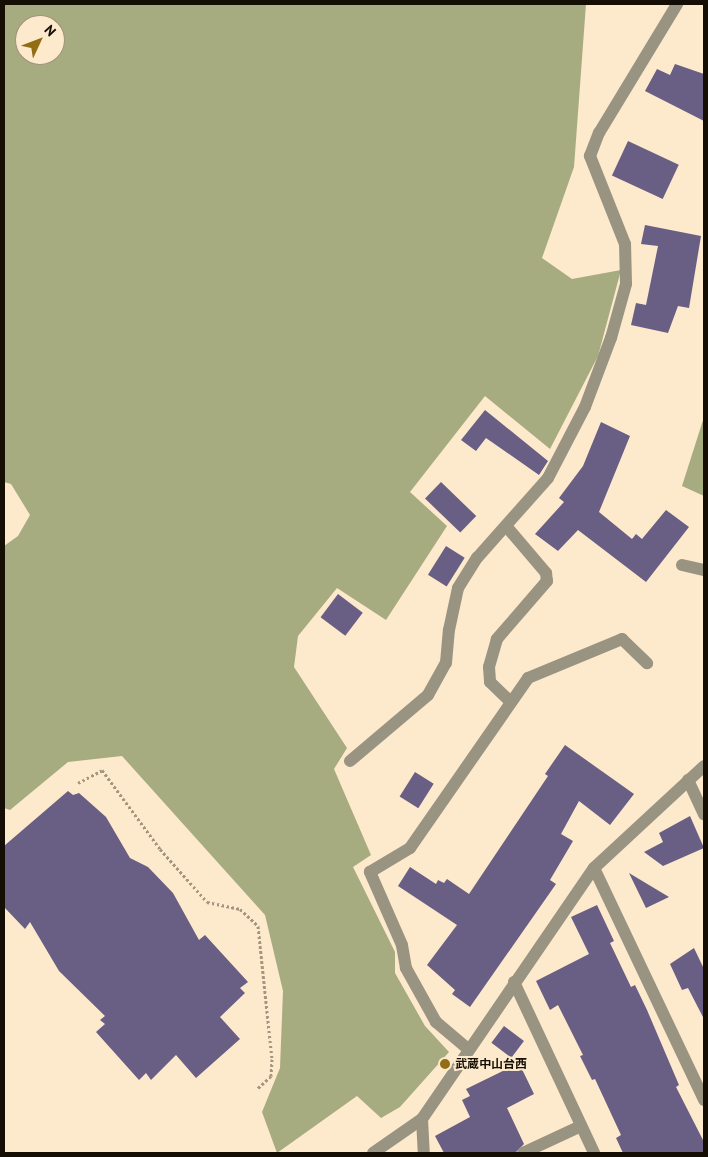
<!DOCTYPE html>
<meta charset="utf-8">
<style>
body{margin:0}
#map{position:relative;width:708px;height:1157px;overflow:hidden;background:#fde9cc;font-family:"PT Sans","Noto Sans JP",sans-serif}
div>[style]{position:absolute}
.forest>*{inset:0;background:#a7ab80}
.building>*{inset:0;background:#695e83;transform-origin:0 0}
.path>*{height:3px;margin-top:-1.5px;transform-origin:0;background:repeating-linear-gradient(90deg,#a4957f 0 2.5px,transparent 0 5px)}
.minor>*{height:12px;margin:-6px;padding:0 6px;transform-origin:6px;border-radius:6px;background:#999482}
.dots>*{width:14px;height:14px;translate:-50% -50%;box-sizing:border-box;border:2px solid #fde9cc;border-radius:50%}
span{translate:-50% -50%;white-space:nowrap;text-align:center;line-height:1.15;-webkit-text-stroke:4px #fde9cc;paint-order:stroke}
.poi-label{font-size:12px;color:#140e04;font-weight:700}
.left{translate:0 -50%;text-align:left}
.frame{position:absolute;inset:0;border:5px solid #140e04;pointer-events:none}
.north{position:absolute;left:15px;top:15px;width:50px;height:50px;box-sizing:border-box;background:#fde9cc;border:1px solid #a0917c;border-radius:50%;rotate:47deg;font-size:14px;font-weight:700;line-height:20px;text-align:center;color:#140e04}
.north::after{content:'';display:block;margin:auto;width:18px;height:22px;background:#926d14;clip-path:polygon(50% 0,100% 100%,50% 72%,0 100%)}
</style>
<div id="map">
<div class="forest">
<i style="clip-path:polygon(evenodd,4px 4px,586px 4px,574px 167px,542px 258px,572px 279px,621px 270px,598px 356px,550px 449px,485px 396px,410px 492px,447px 526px,386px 620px,337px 588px,298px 636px,294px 667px,347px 748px,334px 769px,371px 855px,353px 867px,395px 952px,395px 973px,425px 1026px,449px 1052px,400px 1107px,381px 1118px,357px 1096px,277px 1153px,262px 1112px,280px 1068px,283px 991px,265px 915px,122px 756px,68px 762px,10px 810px,4px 808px,4px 546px,18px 536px,30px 515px,11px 484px,4px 482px,4px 4px,25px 25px,55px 25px,55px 55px,25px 55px,25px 25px)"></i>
<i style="clip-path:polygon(704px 417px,704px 496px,682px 486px)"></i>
</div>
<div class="building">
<i style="clip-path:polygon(675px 64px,704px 74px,704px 121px,645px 91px,657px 69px,670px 75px)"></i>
<i style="left:628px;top:141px;width:56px;height:38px;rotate:25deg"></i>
<i style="clip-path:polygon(645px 225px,701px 236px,689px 308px,678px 306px,668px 333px,631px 325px,636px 303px,646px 305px,658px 246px,641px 244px)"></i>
<i style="clip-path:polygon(485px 410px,548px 461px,539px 475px,486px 438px,476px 451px,461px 440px)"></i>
<i style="clip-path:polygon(601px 422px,630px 436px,599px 512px,632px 539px,636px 534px,642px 539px,666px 510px,689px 527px,646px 582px,578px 530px,558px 551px,535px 534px,564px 502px,559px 498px,583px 466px)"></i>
<i style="left:441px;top:482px;width:49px;height:23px;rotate:44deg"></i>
<i style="left:446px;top:546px;width:22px;height:34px;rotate:32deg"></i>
<i style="left:338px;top:594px;width:31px;height:29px;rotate:37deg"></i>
<i style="clip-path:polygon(565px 745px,634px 794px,610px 825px,579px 801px,561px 834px,573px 841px,550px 880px,556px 884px,470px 1007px,452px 994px,455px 990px,427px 965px,457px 925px,398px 886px,410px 867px,436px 884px,438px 880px,444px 883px,447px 879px,469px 894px,548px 776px,545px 774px)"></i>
<i style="left:415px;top:772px;width:22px;height:29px;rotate:32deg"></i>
<i style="clip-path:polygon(68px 791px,73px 795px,79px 793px,106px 817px,130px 858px,148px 867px,173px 893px,199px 940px,205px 935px,248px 982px,240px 988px,245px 993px,220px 1017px,240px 1039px,196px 1078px,176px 1055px,151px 1080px,146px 1073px,139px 1080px,96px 1032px,105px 1024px,100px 1020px,105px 1016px,59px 971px,30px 922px,25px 929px,4px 907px,4px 846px)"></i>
<i style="clip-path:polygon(690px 816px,704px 848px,663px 866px,644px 852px,663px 842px,659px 833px)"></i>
<i style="clip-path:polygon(629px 873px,669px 897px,646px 908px)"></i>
<i style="clip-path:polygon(597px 905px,614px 941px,610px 943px,631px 987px,635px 985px,647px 1010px,679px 1085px,676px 1087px,704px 1142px,704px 1153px,623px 1153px,616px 1138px,621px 1135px,595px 1079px,592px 1080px,580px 1056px,583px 1055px,558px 1005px,550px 1010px,536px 981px,589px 954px,571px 917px)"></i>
<i style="clip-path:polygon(694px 948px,704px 969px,704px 1019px,688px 988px,682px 990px,670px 964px)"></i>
<i style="left:504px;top:1026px;width:25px;height:21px;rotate:37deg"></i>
<i style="clip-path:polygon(519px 1063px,534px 1094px,507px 1108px,524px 1144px,515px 1153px,444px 1153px,435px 1136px,470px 1117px,462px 1100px,470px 1096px,466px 1089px)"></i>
</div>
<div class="path">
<i style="left:78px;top:783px;width:27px;rotate:-28deg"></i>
<i style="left:102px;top:770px;width:98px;rotate:53.7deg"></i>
<i style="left:160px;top:849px;width:71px;rotate:48.4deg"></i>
<i style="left:207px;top:902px;width:34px;rotate:12deg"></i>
<i style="left:240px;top:909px;width:25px;rotate:43deg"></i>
<i style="left:258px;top:926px;width:134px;rotate:84deg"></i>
<i style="left:272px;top:1059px;width:17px;rotate:93deg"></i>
<i style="left:271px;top:1076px;width:19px;rotate:137deg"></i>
</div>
<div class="minor">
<i style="left:506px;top:526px;width:62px;rotate:49.6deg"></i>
<i style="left:546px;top:573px;width:8px;rotate:83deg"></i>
<i style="left:547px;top:581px;width:77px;rotate:130.8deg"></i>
<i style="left:497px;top:639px;width:29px;rotate:106deg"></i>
<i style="left:489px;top:667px;width:15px;rotate:86deg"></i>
<i style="left:490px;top:682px;width:29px;rotate:44deg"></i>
<i style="left:682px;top:565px;width:23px;rotate:13deg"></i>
<i style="left:350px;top:761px;width:102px;rotate:-40.2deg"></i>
<i style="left:428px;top:695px;width:37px;rotate:-61deg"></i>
<i style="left:446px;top:663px;width:33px;rotate:-85deg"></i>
<i style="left:449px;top:630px;width:43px;rotate:-77.9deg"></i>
<i style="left:458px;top:588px;width:36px;rotate:-58deg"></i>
<i style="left:477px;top:558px;width:107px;rotate:-48.4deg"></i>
<i style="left:548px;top:478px;width:80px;rotate:-62.5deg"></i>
<i style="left:585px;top:407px;width:74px;rotate:-69.4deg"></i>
<i style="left:611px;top:338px;width:56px;rotate:-74.5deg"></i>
<i style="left:626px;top:284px;width:40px;rotate:-91.4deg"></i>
<i style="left:625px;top:244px;width:95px;rotate:-111.7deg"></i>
<i style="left:590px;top:156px;width:25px;rotate:-69deg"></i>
<i style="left:599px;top:133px;width:151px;rotate:-58.8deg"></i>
<i style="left:688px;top:780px;width:38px;rotate:65deg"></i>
<i style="left:594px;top:868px;width:150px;rotate:-42.8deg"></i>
<i style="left:514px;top:982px;width:189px;rotate:64.9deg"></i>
<i style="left:468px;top:1049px;width:42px;rotate:-139.8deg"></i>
<i style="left:436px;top:1022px;width:62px;rotate:-119.1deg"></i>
<i style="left:406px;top:968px;width:23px;rotate:-100deg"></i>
<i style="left:402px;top:945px;width:80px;rotate:-113.7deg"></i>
<i style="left:370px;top:872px;width:47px;rotate:-31deg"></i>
<i style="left:410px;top:848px;width:207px;rotate:-55.2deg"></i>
<i style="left:528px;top:678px;width:102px;rotate:-22.5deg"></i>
<i style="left:622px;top:639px;width:35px;rotate:44deg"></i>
<i style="left:422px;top:1119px;width:34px;rotate:87deg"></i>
<i style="left:373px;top:1153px;width:60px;rotate:-34.8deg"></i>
<i style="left:422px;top:1119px;width:304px;rotate:-55.6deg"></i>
<i style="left:594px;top:868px;width:257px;rotate:64.6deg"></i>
<i style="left:523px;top:1153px;width:64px;rotate:-25deg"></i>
</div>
<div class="dots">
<i style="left:445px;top:1064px;background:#926d14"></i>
</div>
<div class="poi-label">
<span class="left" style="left:455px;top:1064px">武蔵中山台西</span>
</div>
<div class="frame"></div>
<div class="north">N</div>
</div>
